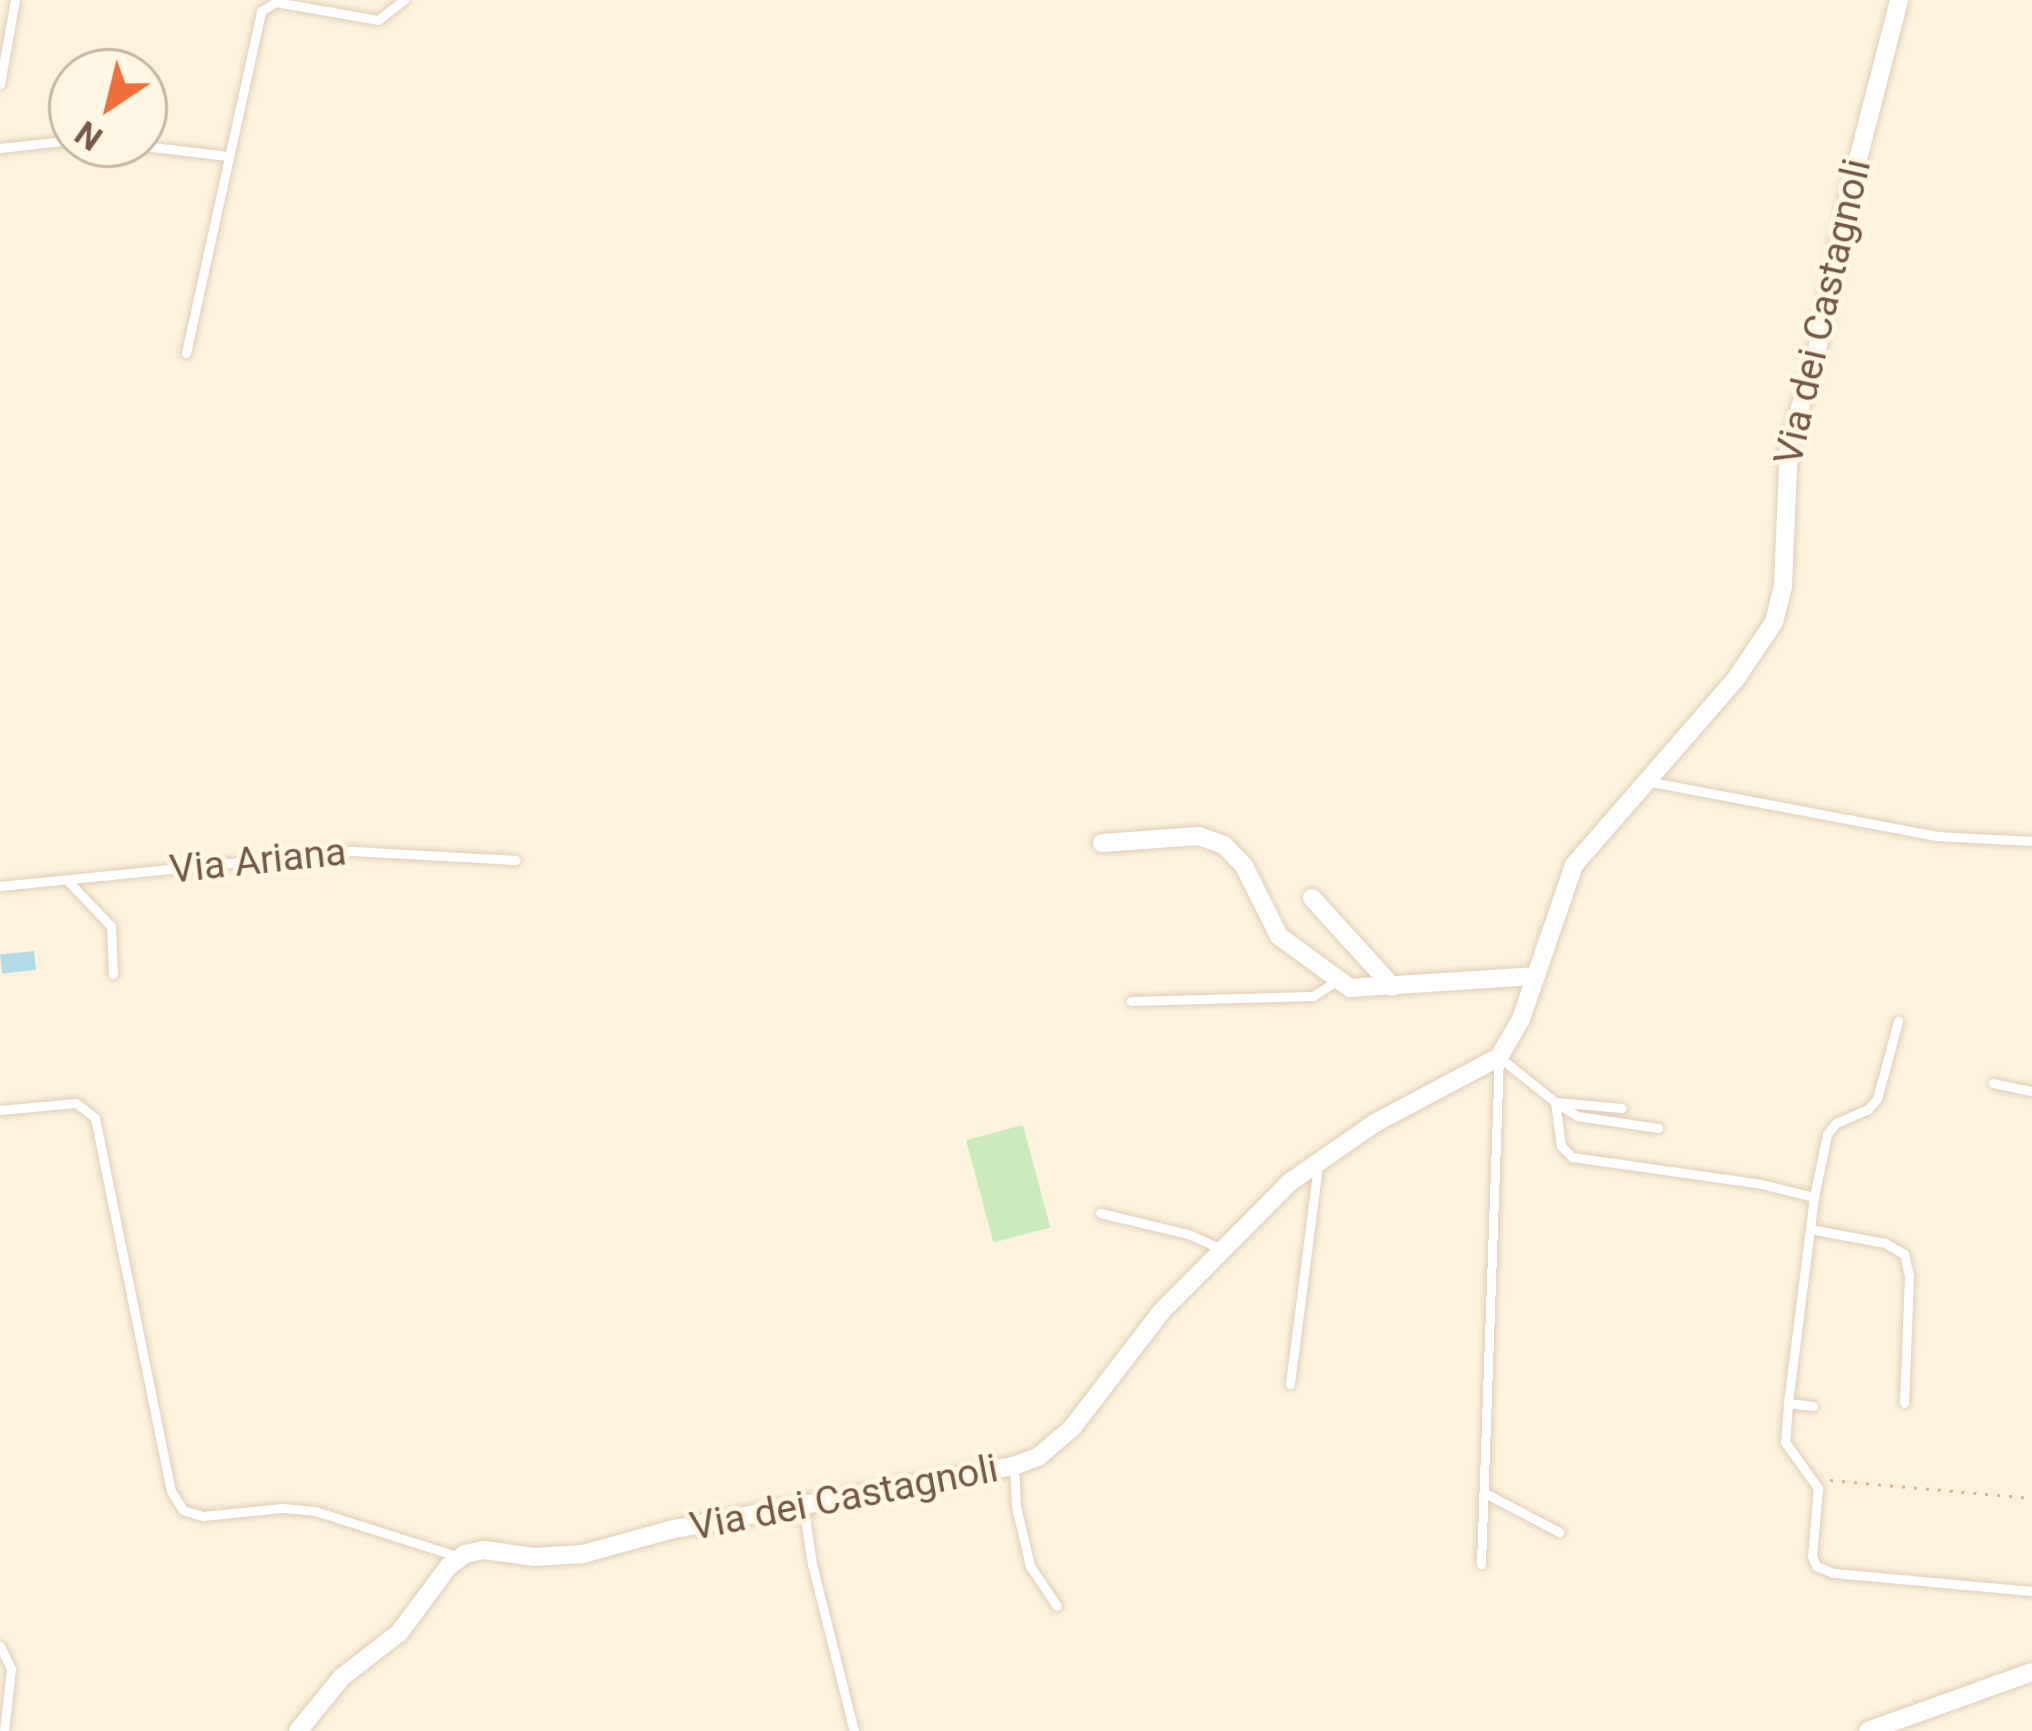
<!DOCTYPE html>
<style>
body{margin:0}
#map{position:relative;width:2032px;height:1731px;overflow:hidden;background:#fdf3dd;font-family:Roboto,sans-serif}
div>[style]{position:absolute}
.green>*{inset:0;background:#ccebbc;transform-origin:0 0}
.water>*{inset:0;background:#b1dce7;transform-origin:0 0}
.path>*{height:3px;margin-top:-1.5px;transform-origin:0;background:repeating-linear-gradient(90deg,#d8b597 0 3px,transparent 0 12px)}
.roads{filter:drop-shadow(0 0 3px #e1cfb9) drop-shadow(0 0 3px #e1cfb9)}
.lane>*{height:9px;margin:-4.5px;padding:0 4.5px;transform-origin:4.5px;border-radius:4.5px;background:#fff}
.street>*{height:18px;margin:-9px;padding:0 9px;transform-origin:9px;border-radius:9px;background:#fff}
span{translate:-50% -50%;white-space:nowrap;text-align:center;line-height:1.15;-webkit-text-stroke:10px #fff6e4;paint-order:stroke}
.street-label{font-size:39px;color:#745845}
.north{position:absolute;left:48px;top:48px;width:120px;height:120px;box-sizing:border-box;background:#fff6e4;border:3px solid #c7b7a4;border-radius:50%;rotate:215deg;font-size:33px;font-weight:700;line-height:48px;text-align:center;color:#745845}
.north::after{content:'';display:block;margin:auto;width:42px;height:54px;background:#f06e3a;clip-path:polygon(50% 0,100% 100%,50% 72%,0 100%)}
</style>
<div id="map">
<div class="green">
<i style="left:1023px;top:1125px;width:106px;height:59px;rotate:75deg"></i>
</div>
<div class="water">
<i style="left:34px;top:951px;width:19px;height:34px;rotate:84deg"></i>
</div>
<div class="path">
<i style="left:1830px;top:1480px;width:203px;rotate:5.1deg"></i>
</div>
<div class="roads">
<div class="lane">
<i style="left:0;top:84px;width:85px;rotate:-79.9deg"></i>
<i style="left:128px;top:144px;width:100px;rotate:6.9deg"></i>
<i style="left:0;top:148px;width:72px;rotate:-6.3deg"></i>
<i style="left:186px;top:353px;width:350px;rotate:-77.6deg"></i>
<i style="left:261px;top:11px;width:17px;rotate:-31deg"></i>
<i style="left:276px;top:2px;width:104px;rotate:10deg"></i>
<i style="left:378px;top:20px;width:33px;rotate:-38deg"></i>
<i style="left:1646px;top:781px;width:296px;rotate:10.7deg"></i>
<i style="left:1937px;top:836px;width:95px;rotate:3deg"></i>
<i style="left:67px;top:880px;width:64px;rotate:46.3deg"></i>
<i style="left:111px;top:926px;width:48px;rotate:87.6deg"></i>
<i style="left:0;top:886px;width:355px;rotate:-5.7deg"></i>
<i style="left:353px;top:851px;width:163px;rotate:3.2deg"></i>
<i style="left:1131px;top:1001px;width:182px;rotate:-1.6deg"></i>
<i style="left:1313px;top:996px;width:27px;rotate:-33deg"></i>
<i style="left:1499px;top:1057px;width:72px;rotate:38.8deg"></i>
<i style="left:1555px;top:1102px;width:67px;rotate:5.1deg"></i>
<i style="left:1993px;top:1083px;width:40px;rotate:12deg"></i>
<i style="left:1555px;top:1102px;width:44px;rotate:82.2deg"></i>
<i style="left:1561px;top:1146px;width:16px;rotate:45deg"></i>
<i style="left:1572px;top:1157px;width:191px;rotate:8.1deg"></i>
<i style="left:1761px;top:1184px;width:55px;rotate:13.8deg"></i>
<i style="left:1814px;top:1197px;width:208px;rotate:97.2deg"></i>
<i style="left:1788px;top:1403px;width:25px;rotate:7deg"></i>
<i style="left:1555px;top:1102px;width:26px;rotate:32deg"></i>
<i style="left:1577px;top:1116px;width:82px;rotate:8.4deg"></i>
<i style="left:0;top:1110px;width:76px;rotate:-5.3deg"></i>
<i style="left:76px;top:1103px;width:24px;rotate:38deg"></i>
<i style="left:95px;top:1118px;width:381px;rotate:78.5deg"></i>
<i style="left:171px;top:1491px;width:22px;rotate:58deg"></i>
<i style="left:183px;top:1510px;width:21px;rotate:17deg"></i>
<i style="left:203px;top:1516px;width:79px;rotate:-5.8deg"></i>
<i style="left:282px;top:1508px;width:33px;rotate:5deg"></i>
<i style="left:315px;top:1511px;width:152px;rotate:17.6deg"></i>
<i style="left:1814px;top:1197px;width:64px;rotate:-78.3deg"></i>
<i style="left:1827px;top:1134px;width:14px;rotate:-51deg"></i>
<i style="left:1836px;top:1123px;width:34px;rotate:-23deg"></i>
<i style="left:1867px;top:1110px;width:15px;rotate:-48deg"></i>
<i style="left:1877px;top:1099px;width:81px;rotate:-74.9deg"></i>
<i style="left:1100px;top:1213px;width:90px;rotate:13.4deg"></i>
<i style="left:1188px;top:1234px;width:37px;rotate:24deg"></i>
<i style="left:1810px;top:1229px;width:76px;rotate:10.6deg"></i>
<i style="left:1885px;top:1243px;width:22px;rotate:30deg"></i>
<i style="left:1904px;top:1254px;width:22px;rotate:77deg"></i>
<i style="left:1909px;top:1275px;width:128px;rotate:92.2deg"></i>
<i style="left:1290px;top:1384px;width:220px;rotate:-82.7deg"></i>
<i style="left:1788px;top:1403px;width:39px;rotate:94deg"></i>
<i style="left:1785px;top:1442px;width:57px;rotate:54.3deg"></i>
<i style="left:1818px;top:1488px;width:68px;rotate:95deg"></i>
<i style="left:1812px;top:1556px;width:11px;rotate:68deg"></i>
<i style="left:1816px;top:1566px;width:18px;rotate:22deg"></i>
<i style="left:1833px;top:1573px;width:200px;rotate:5.2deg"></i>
<i style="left:1014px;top:1466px;width:40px;rotate:87.1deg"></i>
<i style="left:1016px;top:1506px;width:62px;rotate:76.9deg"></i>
<i style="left:1030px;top:1566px;width:48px;rotate:56deg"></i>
<i style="left:1485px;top:1493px;width:84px;rotate:27.8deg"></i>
<i style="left:803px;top:1505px;width:60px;rotate:81.3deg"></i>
<i style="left:812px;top:1564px;width:172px;rotate:75.9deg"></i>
<i style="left:1481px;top:1564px;width:507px;rotate:-87.97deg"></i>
<i style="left:0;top:1646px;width:25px;rotate:64deg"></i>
<i style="left:11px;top:1669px;width:62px;rotate:96.4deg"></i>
</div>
<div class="street">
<i style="left:1102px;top:843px;width:97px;rotate:-4.1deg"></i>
<i style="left:1199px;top:836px;width:27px;rotate:20deg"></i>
<i style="left:1224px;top:845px;width:29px;rotate:46deg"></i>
<i style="left:1244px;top:866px;width:78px;rotate:63.4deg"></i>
<i style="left:1279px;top:936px;width:88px;rotate:36.2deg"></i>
<i style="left:1350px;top:988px;width:184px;rotate:-3.7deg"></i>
<i style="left:1312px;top:898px;width:120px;rotate:47.7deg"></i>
<i style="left:298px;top:1731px;width:70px;rotate:-50.8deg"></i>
<i style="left:342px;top:1677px;width:72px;rotate:-37.7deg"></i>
<i style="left:399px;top:1633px;width:84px;rotate:-53.3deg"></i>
<i style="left:449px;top:1566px;width:20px;rotate:-37deg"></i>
<i style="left:465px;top:1554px;width:19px;rotate:-12deg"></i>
<i style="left:484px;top:1550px;width:50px;rotate:8deg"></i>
<i style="left:534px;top:1557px;width:49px;rotate:-3.5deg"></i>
<i style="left:583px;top:1554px;width:94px;rotate:-15.4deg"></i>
<i style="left:674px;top:1529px;width:346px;rotate:-10.5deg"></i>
<i style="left:1014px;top:1466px;width:26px;rotate:-21deg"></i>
<i style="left:1038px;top:1457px;width:45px;rotate:-40.5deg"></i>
<i style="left:1072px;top:1428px;width:146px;rotate:-52.5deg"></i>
<i style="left:1161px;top:1312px;width:183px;rotate:-45.2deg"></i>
<i style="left:1290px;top:1182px;width:103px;rotate:-34.8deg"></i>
<i style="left:1375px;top:1123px;width:140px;rotate:-28deg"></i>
<i style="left:1499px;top:1057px;width:44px;rotate:-59.9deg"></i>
<i style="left:1521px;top:1019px;width:163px;rotate:-71deg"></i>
<i style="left:1574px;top:865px;width:245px;rotate:-49deg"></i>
<i style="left:1735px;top:680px;width:70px;rotate:-56.1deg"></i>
<i style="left:1774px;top:622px;width:37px;rotate:-76deg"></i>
<i style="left:1783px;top:586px;width:141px;rotate:-87.6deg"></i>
<i style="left:1789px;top:445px;width:94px;rotate:-73.3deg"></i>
<i style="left:1816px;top:355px;width:168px;rotate:-78.4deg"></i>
<i style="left:1850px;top:190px;width:196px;rotate:-75.5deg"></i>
<i style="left:1868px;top:1731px;width:174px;rotate:-19.8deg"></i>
</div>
</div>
<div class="street-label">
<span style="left:1823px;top:312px;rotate:-77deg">Via dei Castagnoli</span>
<span style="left:258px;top:861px;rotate:-6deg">Via Ariana</span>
<span style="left:844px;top:1498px;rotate:-11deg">Via dei Castagnoli</span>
</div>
<div class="north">N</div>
</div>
